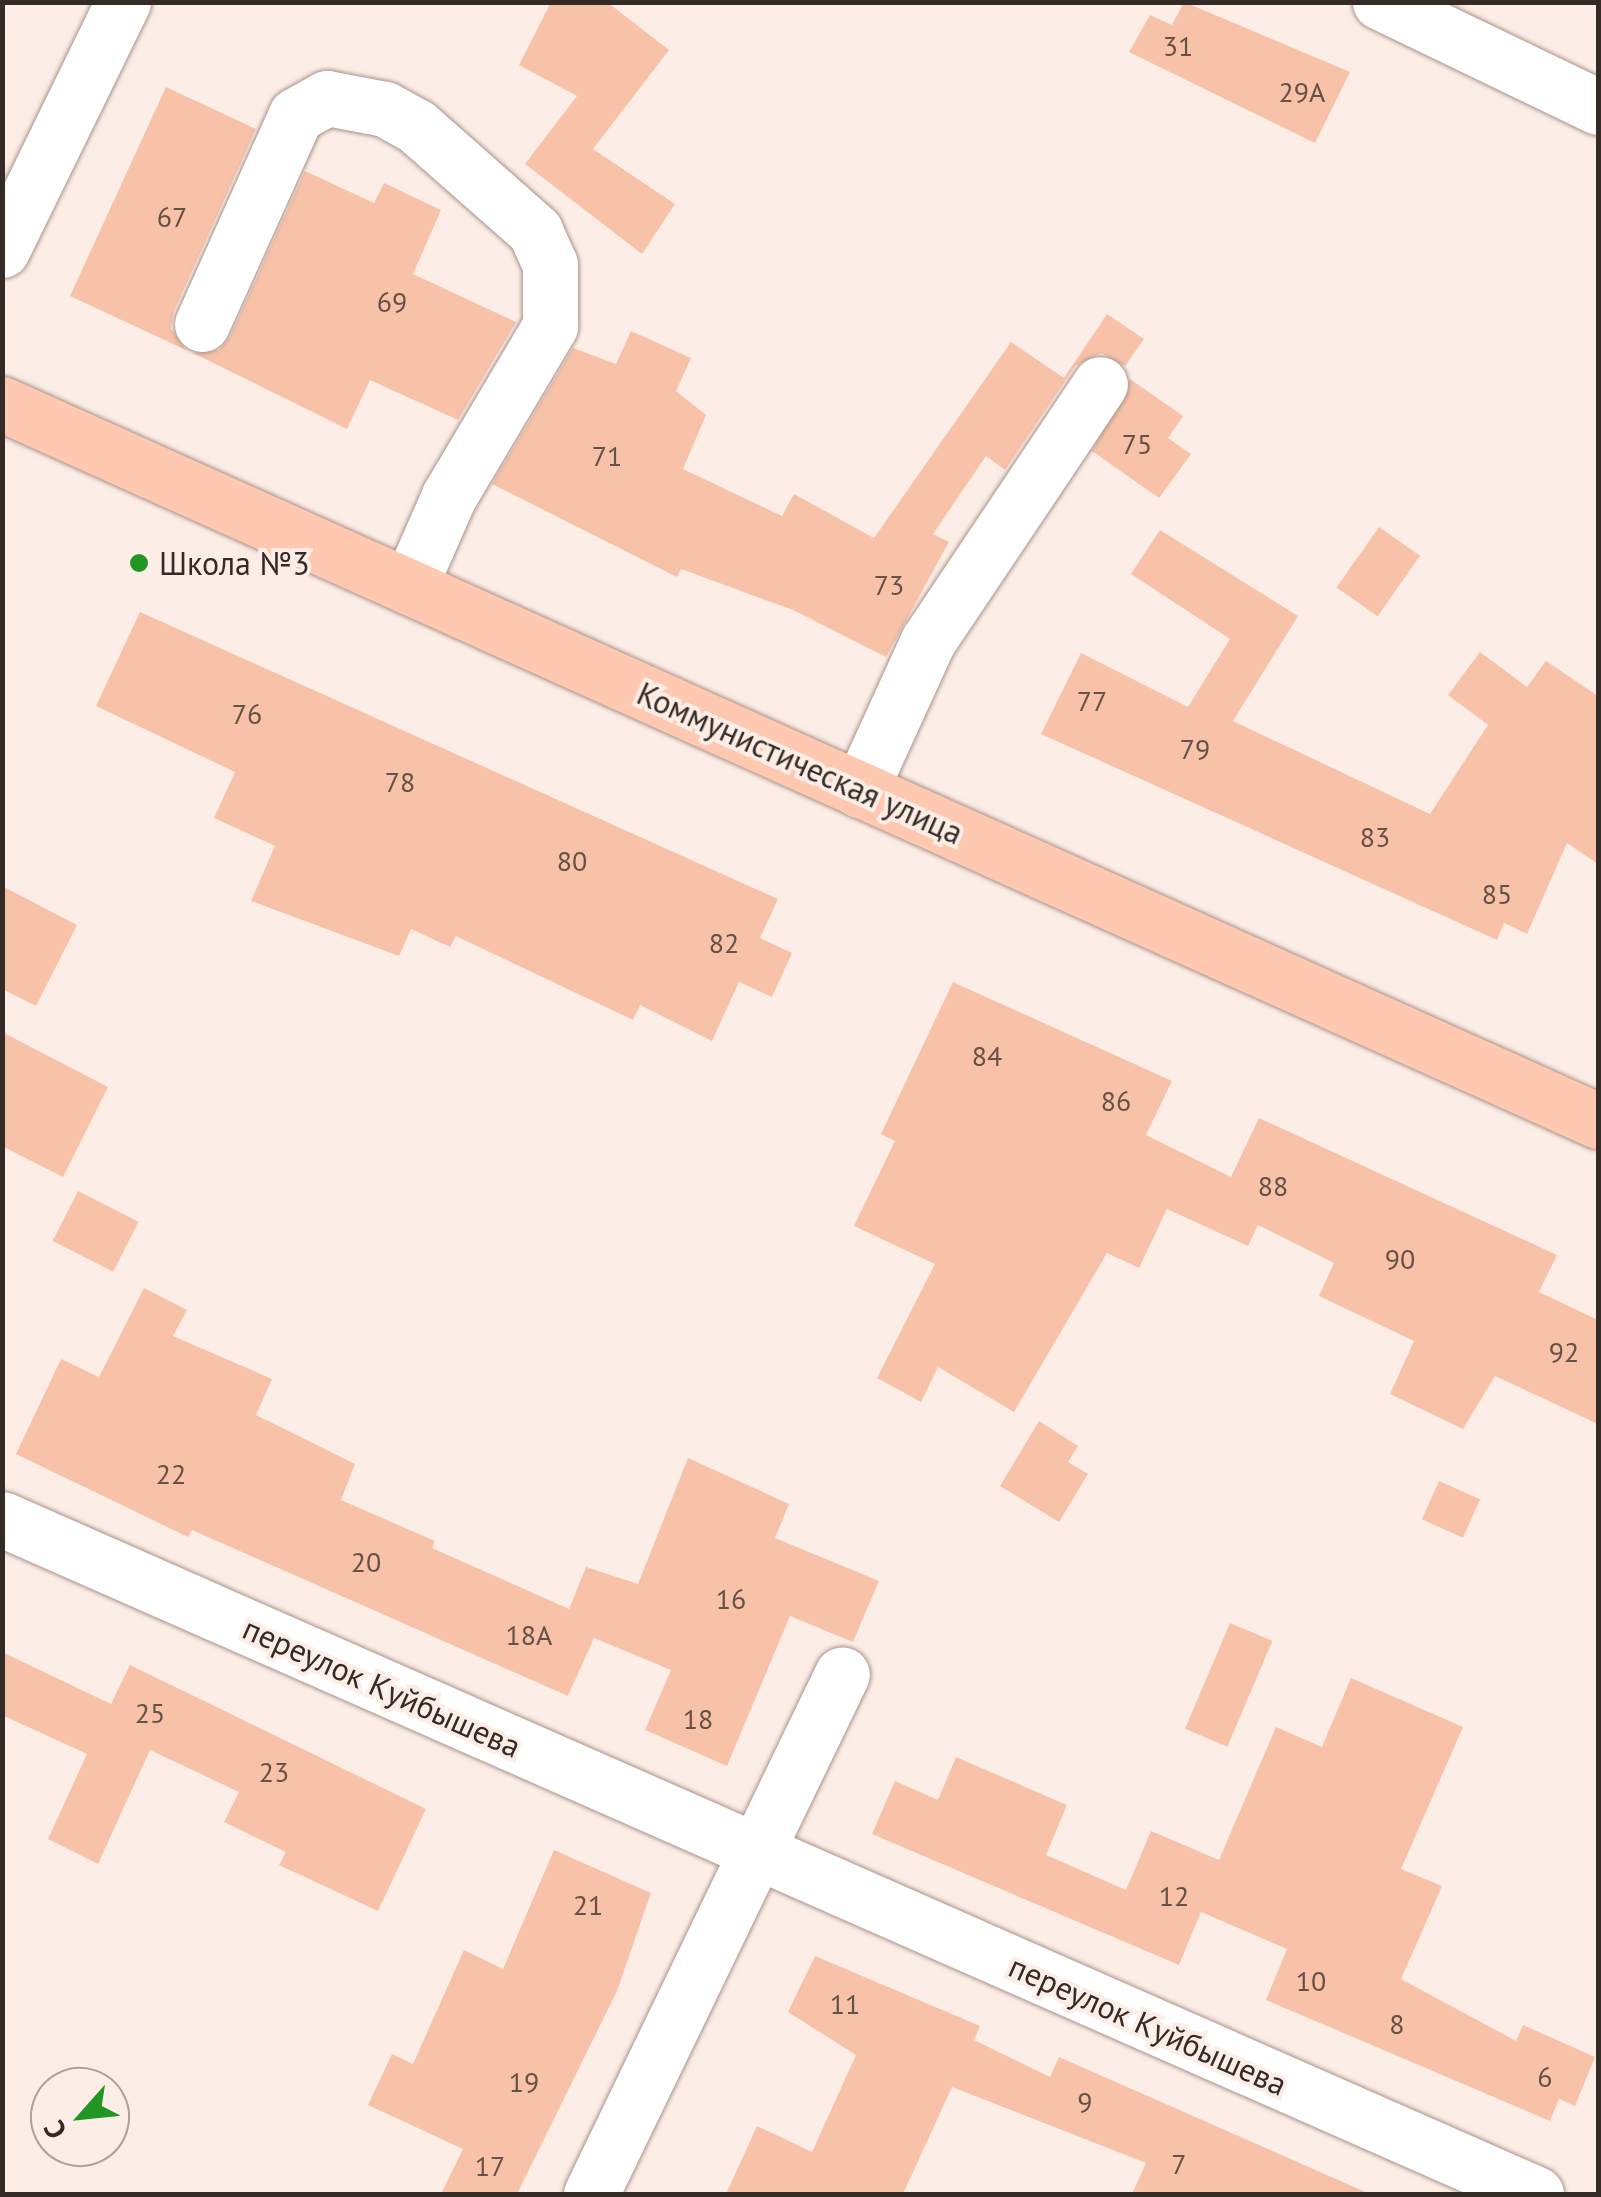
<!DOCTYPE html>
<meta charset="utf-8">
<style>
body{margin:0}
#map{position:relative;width:1601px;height:2197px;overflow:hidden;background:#fceee7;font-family:"PT Sans",sans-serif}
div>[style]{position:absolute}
.building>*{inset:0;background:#f8c2a8;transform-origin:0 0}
.roads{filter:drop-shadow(0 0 2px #a99389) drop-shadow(0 0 2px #a99389)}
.minor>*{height:55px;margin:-27.5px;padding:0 27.5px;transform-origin:27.5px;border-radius:27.5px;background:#fff}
.major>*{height:55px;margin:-27.5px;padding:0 27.5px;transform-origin:27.5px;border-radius:27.5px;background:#ffc9b1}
.dots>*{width:28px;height:28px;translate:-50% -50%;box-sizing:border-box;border:5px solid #fceee7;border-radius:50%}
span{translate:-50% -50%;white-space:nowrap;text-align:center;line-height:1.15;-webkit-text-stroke:8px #fceee7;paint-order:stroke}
.number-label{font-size:28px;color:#655146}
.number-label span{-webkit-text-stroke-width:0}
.poi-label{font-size:32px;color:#342b26}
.left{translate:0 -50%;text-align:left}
.street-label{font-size:32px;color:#342b26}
.frame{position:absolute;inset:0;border:5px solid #342b26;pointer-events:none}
.north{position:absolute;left:30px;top:2067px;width:100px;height:100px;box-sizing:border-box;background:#fceee7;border:2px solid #aca09a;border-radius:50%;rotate:243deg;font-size:28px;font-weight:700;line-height:40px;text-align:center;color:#342b26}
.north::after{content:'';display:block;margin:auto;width:35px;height:45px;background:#229624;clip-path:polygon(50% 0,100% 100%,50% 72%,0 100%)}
</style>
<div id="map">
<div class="building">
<i style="clip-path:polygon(551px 2px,607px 2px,669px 50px,593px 149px,675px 204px,642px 254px,525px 164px,577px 96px,519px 65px)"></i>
<i style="clip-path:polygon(1184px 2px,1350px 72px,1315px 143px,1129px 52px,1150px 15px,1172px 25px)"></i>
<i style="clip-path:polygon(166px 87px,256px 129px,174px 311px,171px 328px,186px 350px,70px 296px)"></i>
<i style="clip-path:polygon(305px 171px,374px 203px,384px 183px,441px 210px,413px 274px,516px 322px,458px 420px,370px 380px,347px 429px,193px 353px,219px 350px,230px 337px)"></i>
<i style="clip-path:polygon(1107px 314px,1144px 339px,1125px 366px,1101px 353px,1075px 366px,1005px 470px,986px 456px,933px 534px,949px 542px,886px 657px,793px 610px,681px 569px,677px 577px,492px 484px,573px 348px,616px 364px,631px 331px,691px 358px,676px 391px,706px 415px,683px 469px,782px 516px,794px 494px,874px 538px,1011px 342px,1064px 378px)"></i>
<i style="clip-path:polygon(1130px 379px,1183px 416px,1168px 438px,1191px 454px,1159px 498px,1092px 451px)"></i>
<i style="left:1379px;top:527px;width:50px;height:74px;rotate:35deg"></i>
<i style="clip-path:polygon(1160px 530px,1298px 616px,1233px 721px,1430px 814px,1488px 725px,1448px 695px,1480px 652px,1527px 687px,1546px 661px,1598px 696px,1598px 864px,1567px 843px,1527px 934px,1504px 923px,1497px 940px,1041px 734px,1081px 653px,1188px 707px,1230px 639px,1131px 574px)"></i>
<i style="clip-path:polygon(140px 612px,778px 899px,760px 938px,792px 953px,772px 997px,739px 982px,712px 1041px,640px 1005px,633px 1020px,456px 936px,450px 947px,411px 929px,399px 956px,251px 901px,275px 846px,214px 818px,235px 772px,96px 706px)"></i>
<i style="clip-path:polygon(2px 886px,77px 925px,36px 1006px,2px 989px)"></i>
<i style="clip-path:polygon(953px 982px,1172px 1081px,1146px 1135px,1231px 1177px,1259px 1118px,1557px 1255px,1539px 1292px,1598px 1320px,1598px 1424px,1495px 1376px,1463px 1429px,1390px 1394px,1414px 1341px,1319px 1296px,1334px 1263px,1258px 1225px,1248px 1246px,1167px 1209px,1139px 1268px,1107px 1253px,1014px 1412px,938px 1367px,921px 1402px,877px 1378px,935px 1264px,854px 1226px,895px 1141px,881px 1134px)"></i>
<i style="clip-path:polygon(2px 1032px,108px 1087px,63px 1177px,2px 1146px)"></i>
<i style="left:78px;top:1191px;width:68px;height:56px;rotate:27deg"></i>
<i style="clip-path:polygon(144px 1288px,187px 1310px,173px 1336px,272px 1379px,256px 1415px,355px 1464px,341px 1500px,435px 1541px,432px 1548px,569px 1609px,586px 1567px,638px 1584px,688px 1458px,789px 1504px,775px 1538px,879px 1581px,853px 1642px,790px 1616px,727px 1766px,645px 1730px,671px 1670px,594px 1638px,568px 1696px,192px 1530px,188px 1537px,16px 1454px,61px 1359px,99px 1377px)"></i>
<i style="clip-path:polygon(1039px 1421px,1078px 1446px,1068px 1462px,1088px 1474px,1059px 1522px,1000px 1486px)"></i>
<i style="left:1439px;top:1481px;width:45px;height:42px;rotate:24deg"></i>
<i style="left:1230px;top:1623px;width:46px;height:115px;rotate:23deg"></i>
<i style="clip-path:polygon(2px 1652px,111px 1704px,130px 1665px,426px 1809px,378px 1911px,279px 1865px,286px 1852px,224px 1822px,239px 1792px,150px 1750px,98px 1864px,48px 1839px,87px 1754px,2px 1715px)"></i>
<i style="clip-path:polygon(1351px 1678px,1463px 1727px,1401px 1869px,1442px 1886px,1401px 1979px,1516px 2041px,1523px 2025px,1595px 2057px,1575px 2106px,1559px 2099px,1550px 2121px,1266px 2000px,1287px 1949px,1201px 1912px,1179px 1965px,872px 1834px,895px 1781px,938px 1800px,956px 1757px,1067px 1805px,1046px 1855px,1126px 1890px,1151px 1831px,1219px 1860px,1276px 1727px,1322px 1747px)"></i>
<i style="clip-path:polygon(554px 1850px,651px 1893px,617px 1991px,517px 2194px,441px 2194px,463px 2149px,368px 2105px,392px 2054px,413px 2064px,464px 1950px,503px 1969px)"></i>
<i style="clip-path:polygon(815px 1956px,980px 2026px,974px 2040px,1050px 2077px,1059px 2057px,1370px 2194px,1132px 2194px,1146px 2163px,952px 2087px,903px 2194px,726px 2194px,757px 2126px,812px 2152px,856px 2055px,788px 2012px)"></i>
</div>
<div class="roads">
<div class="minor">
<i style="left:1380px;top:2px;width:242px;rotate:25.7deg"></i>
<i style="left:2px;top:250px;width:276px;rotate:-64deg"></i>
<i style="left:202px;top:324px;width:229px;rotate:-65.8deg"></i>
<i style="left:296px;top:115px;width:35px;rotate:-29deg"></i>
<i style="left:327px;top:98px;width:59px;rotate:10.7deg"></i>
<i style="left:385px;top:109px;width:35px;rotate:29deg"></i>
<i style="left:416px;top:126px;width:159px;rotate:41.4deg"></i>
<i style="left:535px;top:231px;width:36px;rotate:66deg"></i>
<i style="left:550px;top:264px;width:62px;rotate:90deg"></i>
<i style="left:550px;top:326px;width:198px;rotate:120.7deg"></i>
<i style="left:449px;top:496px;width:99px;rotate:113.7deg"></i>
<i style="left:860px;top:790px;width:164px;rotate:-65.5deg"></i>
<i style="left:928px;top:641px;width:309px;rotate:-56.2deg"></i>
<i style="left:2px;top:1519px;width:1676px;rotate:23.75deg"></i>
<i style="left:591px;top:2194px;width:577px;rotate:-64.23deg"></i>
</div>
<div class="major">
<i style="left:2px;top:404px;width:1750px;rotate:24.19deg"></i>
</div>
</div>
<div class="dots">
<i style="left:139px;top:563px;background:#229624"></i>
</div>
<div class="number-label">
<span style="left:1178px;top:46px">31</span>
<span style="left:1302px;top:92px">29А</span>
<span style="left:172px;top:217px">67</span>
<span style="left:392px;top:302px">69</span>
<span style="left:1137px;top:444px">75</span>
<span style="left:607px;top:456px">71</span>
<span style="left:889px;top:585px">73</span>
<span style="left:1092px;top:701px">77</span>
<span style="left:247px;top:714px">76</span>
<span style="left:1195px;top:749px">79</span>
<span style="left:400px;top:782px">78</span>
<span style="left:1375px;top:837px">83</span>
<span style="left:572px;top:861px">80</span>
<span style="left:1497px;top:894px">85</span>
<span style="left:724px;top:943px">82</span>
<span style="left:987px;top:1056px">84</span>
<span style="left:1116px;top:1101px">86</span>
<span style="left:1273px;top:1186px">88</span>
<span style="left:1400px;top:1259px">90</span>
<span style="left:1564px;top:1352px">92</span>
<span style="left:171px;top:1474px">22</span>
<span style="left:366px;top:1562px">20</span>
<span style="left:731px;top:1599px">16</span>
<span style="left:529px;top:1635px">18А</span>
<span style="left:150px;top:1713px">25</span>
<span style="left:698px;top:1719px">18</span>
<span style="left:274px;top:1772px">23</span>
<span style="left:1174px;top:1896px">12</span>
<span style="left:588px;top:1905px">21</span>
<span style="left:1311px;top:1981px">10</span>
<span style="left:845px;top:2004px">11</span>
<span style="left:1397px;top:2024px">8</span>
<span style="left:1545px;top:2077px">6</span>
<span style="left:524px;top:2082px">19</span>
<span style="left:1085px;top:2102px">9</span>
<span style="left:1179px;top:2164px">7</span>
<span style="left:490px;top:2166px">17</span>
</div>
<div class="poi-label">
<span class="left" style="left:159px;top:563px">Школа №3</span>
</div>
<div class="street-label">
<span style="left:800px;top:763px;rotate:24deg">Коммунистическая улица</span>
<span style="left:382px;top:1687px;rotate:24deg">переулок Куйбышева</span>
<span style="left:1148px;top:2025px;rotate:24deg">переулок Куйбышева</span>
</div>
<div class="frame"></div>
<div class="north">С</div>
</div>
